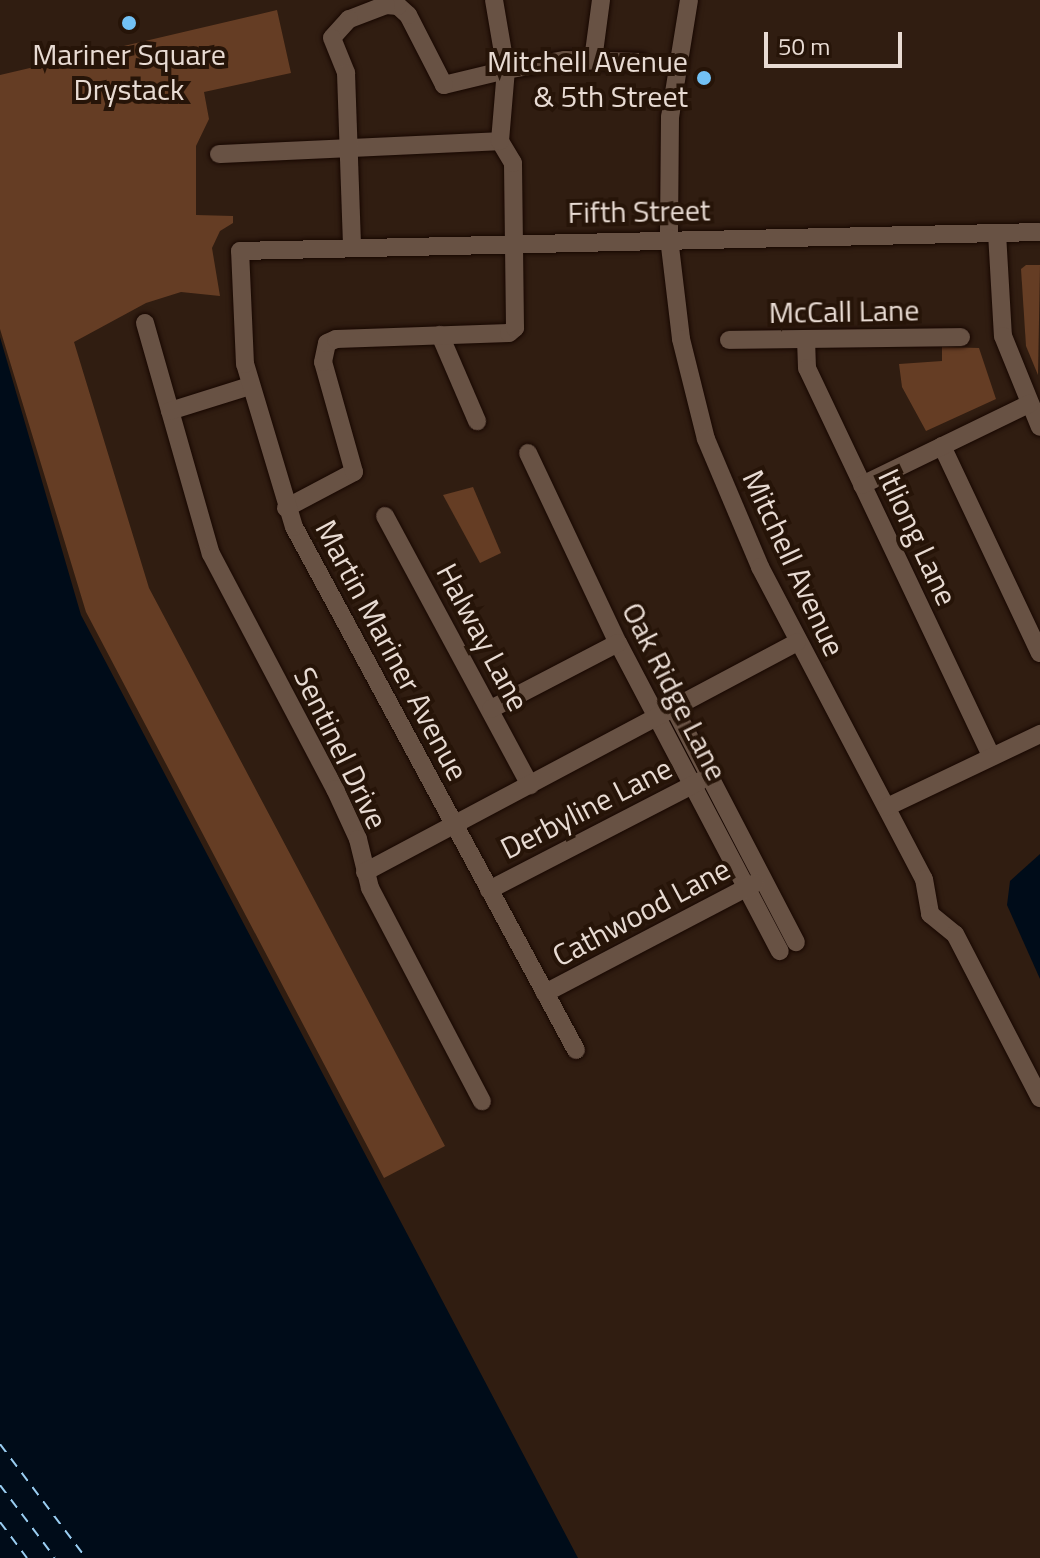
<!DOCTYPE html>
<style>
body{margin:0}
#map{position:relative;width:1040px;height:1558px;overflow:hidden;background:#301d11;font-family:"Titillium Web",sans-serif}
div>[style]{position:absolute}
.green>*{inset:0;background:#653d24}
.water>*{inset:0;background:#000c19}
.ferry>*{height:2px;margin-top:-1px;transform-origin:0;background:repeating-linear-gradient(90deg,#9acef2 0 10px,transparent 0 18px)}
.roads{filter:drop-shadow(0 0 2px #170701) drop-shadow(0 0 2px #170701)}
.minor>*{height:18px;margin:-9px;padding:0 9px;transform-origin:9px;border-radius:9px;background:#685244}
.dots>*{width:22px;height:22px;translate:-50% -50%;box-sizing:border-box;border:4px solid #261408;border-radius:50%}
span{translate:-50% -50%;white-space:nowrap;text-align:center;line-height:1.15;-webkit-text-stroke:8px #261408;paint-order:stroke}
.poi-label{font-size:30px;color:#e8dbd3}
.right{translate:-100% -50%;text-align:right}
.street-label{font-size:30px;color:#e8dbd3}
.scale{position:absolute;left:764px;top:32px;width:138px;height:36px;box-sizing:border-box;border:4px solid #e8dbd3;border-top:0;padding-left:10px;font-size:24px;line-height:28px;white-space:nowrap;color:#e8dbd3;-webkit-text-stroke:6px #261408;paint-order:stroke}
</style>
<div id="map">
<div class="green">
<i style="clip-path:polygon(277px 10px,291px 73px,204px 92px,209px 119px,196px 146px,196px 215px,233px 216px,233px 223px,220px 231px,212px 248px,220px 296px,181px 292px,146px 303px,74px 342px,149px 588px,445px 1146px,384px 1178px,86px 612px,0 329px,0 75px)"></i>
<i style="clip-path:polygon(1026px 265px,1040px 265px,1038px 375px,1026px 346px,1021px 269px)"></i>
<i style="clip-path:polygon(942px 347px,979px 348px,996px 399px,926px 431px,902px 387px,899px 364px,942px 361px)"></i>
<i style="clip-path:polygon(473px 487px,501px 553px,480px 563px,443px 495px)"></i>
</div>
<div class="water">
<i style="clip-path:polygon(0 337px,81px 615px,578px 1558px,0 1558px)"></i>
<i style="clip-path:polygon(1040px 854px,1040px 979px,1007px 905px,1010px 881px)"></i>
</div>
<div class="ferry">
<i style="left:0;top:1444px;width:143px;rotate:53deg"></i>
<i style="left:0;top:1485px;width:91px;rotate:53deg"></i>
<i style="left:0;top:1522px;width:45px;rotate:53.1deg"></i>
</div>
<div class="roads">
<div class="minor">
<i style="left:494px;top:0;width:71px;rotate:80.3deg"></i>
<i style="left:506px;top:70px;width:60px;rotate:-9.6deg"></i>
<i style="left:565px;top:60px;width:76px;rotate:1.5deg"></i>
<i style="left:689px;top:0;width:119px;rotate:99.2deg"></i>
<i style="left:670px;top:117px;width:121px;rotate:90.5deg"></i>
<i style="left:669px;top:238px;width:102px;rotate:83.2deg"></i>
<i style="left:681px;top:339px;width:103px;rotate:76deg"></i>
<i style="left:706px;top:439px;width:139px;rotate:67.1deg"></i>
<i style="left:760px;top:567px;width:352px;rotate:62.3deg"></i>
<i style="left:924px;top:879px;width:36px;rotate:80deg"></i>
<i style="left:930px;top:914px;width:32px;rotate:39deg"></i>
<i style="left:955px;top:934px;width:185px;rotate:62.6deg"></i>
<i style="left:593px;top:60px;width:61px;rotate:-82.4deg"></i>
<i style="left:219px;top:154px;width:281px;rotate:-2.6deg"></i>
<i style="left:997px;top:233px;width:103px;rotate:86.7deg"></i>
<i style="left:1003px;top:336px;width:98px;rotate:67.9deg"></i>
<i style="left:145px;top:323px;width:240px;rotate:74.1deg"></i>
<i style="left:211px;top:554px;width:266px;rotate:62.2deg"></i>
<i style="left:335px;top:789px;width:55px;rotate:65.3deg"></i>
<i style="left:358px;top:839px;width:50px;rotate:76.2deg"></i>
<i style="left:370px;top:888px;width:241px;rotate:62.3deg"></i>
<i style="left:440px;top:335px;width:94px;rotate:66.7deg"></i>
<i style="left:806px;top:339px;width:29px;rotate:88deg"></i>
<i style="left:807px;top:368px;width:429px;rotate:64.6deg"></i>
<i style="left:729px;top:340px;width:232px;rotate:-0.7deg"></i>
<i style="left:170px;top:411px;width:84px;rotate:-17.4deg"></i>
<i style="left:942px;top:446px;width:229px;rotate:64.7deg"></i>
<i style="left:528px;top:453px;width:210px;rotate:64.7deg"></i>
<i style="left:618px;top:643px;width:348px;rotate:62.3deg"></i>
<i style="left:862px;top:485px;width:186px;rotate:-25.9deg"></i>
<i style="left:286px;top:508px;width:77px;rotate:-27.9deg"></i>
<i style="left:354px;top:472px;width:114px;rotate:-105.7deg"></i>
<i style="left:323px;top:362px;width:19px;rotate:-78deg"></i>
<i style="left:327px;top:343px;width:10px;rotate:-24deg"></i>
<i style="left:336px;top:339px;width:173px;rotate:-2deg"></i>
<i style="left:509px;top:333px;width:8px;rotate:-40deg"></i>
<i style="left:515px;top:328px;width:165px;rotate:-90.7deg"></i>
<i style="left:513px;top:163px;width:26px;rotate:-121deg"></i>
<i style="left:500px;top:141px;width:71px;rotate:-85.2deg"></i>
<i style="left:506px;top:70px;width:64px;rotate:166.4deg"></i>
<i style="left:444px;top:85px;width:79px;rotate:-117.2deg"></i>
<i style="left:408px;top:15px;width:13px;rotate:-138deg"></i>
<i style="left:398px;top:6px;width:12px;rotate:-175deg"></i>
<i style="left:386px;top:5px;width:40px;rotate:159deg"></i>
<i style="left:349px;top:19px;width:25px;rotate:132deg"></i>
<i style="left:332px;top:38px;width:38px;rotate:68deg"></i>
<i style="left:346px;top:73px;width:175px;rotate:88deg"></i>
<i style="left:385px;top:516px;width:306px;rotate:61.7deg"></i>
<i style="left:674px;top:708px;width:264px;rotate:62.5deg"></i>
<i style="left:491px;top:709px;width:143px;rotate:-27.5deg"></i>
<i style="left:887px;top:807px;width:170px;rotate:-25.5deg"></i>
<i style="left:365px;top:872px;width:489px;rotate:-28deg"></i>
<i style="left:489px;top:890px;width:237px;rotate:-27.3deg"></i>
<i style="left:545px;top:993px;width:237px;rotate:-27.6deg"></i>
<i style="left:576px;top:1050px;width:594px;rotate:-118.33deg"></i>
<i style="left:294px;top:527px;width:170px;rotate:-106.7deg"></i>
<i style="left:245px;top:364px;width:113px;rotate:-92.5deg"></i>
<i style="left:240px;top:251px;width:800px;rotate:-1.36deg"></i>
</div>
</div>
<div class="dots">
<i style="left:129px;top:23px;background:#72c1f5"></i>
<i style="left:704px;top:78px;background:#72c1f5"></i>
</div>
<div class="poi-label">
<span style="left:129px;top:71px">Mariner Square<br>Drystack</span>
<span class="right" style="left:688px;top:78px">Mitchell Avenue<br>&amp; 5th Street</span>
</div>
<div class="street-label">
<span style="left:639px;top:211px;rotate:-1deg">Fifth Street</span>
<span style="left:844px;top:311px;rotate:-1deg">McCall Lane</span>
<span style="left:918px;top:537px;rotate:65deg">Itliong Lane</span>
<span style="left:794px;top:563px;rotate:65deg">Mitchell Avenue</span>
<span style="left:483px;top:637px;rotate:62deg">Halway Lane</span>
<span style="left:392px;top:650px;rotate:62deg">Martin Mariner Avenue</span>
<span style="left:675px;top:691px;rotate:63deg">Oak Ridge Lane</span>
<span style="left:341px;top:748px;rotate:64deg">Sentinel Drive</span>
<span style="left:586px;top:808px;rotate:-27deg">Derbyline Lane</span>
<span style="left:641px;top:912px;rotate:-28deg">Cathwood Lane</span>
</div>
<div class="scale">50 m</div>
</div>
